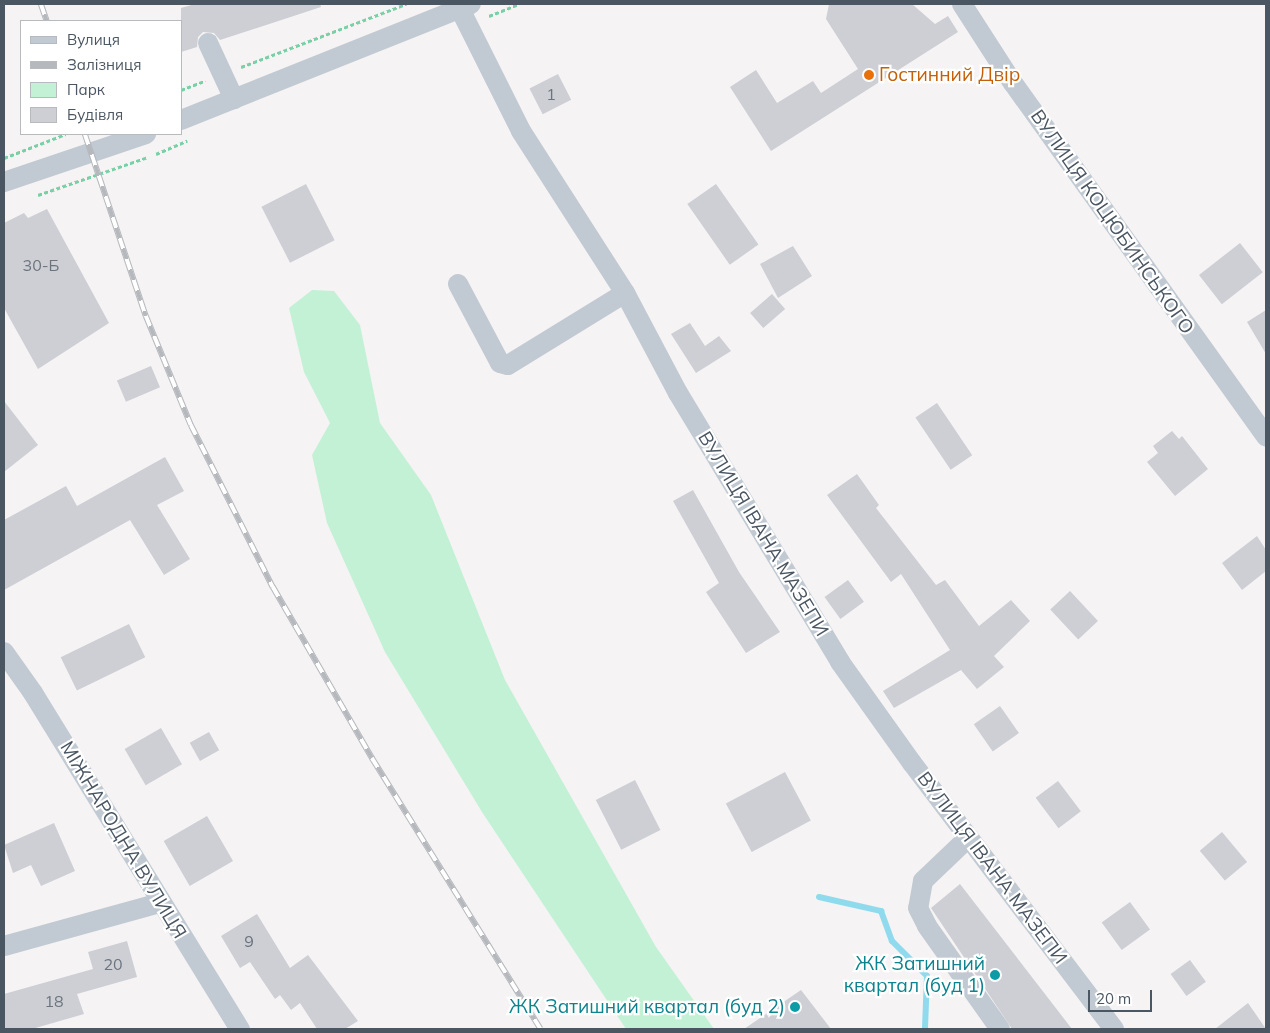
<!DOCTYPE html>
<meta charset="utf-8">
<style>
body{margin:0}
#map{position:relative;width:1270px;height:1033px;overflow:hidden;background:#f5f3f3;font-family:Mulish,sans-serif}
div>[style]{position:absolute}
.green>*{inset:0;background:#c3f1d5}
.stream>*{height:6px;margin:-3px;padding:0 3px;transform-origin:3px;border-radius:3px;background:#90daee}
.building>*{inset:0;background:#cdcfd5;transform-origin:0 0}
.path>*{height:3px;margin-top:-1.5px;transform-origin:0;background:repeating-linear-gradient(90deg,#7ad0a6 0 4px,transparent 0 6.5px)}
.minor>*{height:20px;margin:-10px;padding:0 10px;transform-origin:10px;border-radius:10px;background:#c1cad2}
.rail>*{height:5.5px;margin-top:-2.75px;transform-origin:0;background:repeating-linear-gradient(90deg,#fff 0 11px,#b5b8bd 0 22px);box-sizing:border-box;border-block:1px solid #b5b8bd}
.dots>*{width:14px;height:14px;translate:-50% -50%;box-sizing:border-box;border:2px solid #fff;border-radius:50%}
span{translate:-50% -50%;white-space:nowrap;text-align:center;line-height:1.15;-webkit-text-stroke:4.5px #fff;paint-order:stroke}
.number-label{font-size:16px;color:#6b747e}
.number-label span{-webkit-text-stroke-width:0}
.food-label{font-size:19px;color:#c56008}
.left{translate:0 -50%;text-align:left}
.street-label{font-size:19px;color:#4a5661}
.culture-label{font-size:19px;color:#0d838f}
.right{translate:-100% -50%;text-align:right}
.frame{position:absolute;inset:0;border:5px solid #4a5661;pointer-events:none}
.legend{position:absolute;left:20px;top:20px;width:162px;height:115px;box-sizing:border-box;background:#fff;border:1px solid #b7bbc0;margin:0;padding:6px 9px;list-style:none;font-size:15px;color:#4a5661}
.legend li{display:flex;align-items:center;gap:10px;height:25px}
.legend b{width:25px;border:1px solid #b7bbc0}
.scale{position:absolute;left:1088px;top:990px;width:64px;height:22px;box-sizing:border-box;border:2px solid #4a5661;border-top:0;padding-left:6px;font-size:15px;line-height:18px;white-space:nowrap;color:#4a5661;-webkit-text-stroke:4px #fff;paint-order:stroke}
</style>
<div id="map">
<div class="green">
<i style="clip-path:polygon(312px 290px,334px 291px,360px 325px,380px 423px,431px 495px,505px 680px,656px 947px,714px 1029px,626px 1029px,482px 812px,385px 652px,327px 523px,312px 455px,330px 423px,304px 372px,289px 308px)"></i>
</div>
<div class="stream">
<i style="left:819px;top:897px;width:64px;rotate:12.7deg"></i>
<i style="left:881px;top:911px;width:32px;rotate:70deg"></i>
<i style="left:892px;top:941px;width:49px;rotate:45deg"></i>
<i style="left:927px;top:976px;width:53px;rotate:92.2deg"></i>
</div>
<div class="building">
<i style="clip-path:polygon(195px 4px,320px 4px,321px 7px,220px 40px,214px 33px,203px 32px,198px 37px,197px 47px,181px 52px,181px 8px)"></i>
<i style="clip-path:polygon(829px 4px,912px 4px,935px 24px,948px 16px,958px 32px,771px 151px,730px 87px,756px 70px,777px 103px,813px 81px,821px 93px,858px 69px,826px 19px)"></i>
<i style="left:558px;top:74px;width:29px;height:32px;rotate:63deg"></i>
<i style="left:306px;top:184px;width:63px;height:50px;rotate:63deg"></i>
<i style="left:716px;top:184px;width:74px;height:35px;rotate:55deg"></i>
<i style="clip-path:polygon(47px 209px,109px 323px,38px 369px,4px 308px,4px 223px,24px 213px,28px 218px)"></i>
<i style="left:1240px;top:243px;width:37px;height:52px;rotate:52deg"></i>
<i style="clip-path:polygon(793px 246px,812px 276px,778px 298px,760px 264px)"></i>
<i style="left:772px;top:294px;width:20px;height:29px;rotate:49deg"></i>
<i style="clip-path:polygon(1266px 310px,1266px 354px,1247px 322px)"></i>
<i style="clip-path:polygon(690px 323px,705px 346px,719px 336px,731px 351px,696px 373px,671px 334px)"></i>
<i style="left:151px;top:366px;width:23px;height:37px;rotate:67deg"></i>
<i style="clip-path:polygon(4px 401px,38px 445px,4px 472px)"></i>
<i style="left:937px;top:403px;width:63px;height:26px;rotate:56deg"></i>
<i style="clip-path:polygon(1172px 431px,1179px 439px,1182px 436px,1208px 469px,1175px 496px,1147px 462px,1158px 453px,1153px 446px)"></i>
<i style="clip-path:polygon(165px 457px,184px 491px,157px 505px,190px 559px,164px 575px,130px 520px,4px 590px,4px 520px,66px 486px,77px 506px)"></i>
<i style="clip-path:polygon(857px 474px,879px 505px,876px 508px,936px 585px,945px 580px,979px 626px,1011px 600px,1030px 621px,994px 656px,1004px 667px,977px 689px,961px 670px,894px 708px,883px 691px,950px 650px,901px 574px,891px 582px,827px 495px)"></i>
<i style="clip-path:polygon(693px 490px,739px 572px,780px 632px,746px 653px,706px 592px,719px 583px,673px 501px)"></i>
<i style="clip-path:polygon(1257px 536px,1266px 550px,1266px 571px,1242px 590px,1222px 563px)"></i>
<i style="left:848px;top:580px;width:27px;height:29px;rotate:54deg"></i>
<i style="left:1070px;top:591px;width:41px;height:27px;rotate:47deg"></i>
<i style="left:129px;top:624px;width:37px;height:76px;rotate:64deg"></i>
<i style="left:1000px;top:706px;width:33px;height:32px;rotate:55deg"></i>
<i style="left:161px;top:728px;width:42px;height:42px;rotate:60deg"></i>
<i style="left:209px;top:732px;width:21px;height:22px;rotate:61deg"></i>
<i style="left:785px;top:772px;width:55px;height:67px;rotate:62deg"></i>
<i style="left:635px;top:780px;width:56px;height:44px;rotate:63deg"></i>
<i style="left:1058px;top:781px;width:38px;height:28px;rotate:53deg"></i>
<i style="left:207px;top:816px;width:52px;height:50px;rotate:60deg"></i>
<i style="clip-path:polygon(54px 823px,75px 871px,41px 886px,31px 865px,13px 873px,4px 845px)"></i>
<i style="left:1222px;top:832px;width:39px;height:29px;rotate:50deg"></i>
<i style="clip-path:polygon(960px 884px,1072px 1029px,1012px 1029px,931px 908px)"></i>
<i style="left:1130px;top:902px;width:34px;height:35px;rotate:54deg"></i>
<i style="clip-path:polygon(257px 914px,290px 968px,308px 955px,358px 1021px,345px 1029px,317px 1029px,300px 1003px,291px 1010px,280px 995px,275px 999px,250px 962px,240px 968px,221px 936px)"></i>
<i style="clip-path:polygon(127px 941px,137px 977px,77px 994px,84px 1014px,32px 1029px,4px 1029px,4px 994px,93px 969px,88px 952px)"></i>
<i style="left:1190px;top:960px;width:27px;height:24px;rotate:54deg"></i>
<i style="clip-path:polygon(801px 990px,831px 1029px,744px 1029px)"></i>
<i style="clip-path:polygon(1248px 1003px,1266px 1029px,1215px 1029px)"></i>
</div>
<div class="path">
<i style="left:489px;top:16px;width:32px;rotate:-22deg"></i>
<i style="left:241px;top:67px;width:177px;rotate:-20.9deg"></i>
<i style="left:181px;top:90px;width:26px;rotate:-21deg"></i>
<i style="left:156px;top:154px;width:34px;rotate:-23deg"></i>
<i style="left:4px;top:158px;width:66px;rotate:-21.2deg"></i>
<i style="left:38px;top:195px;width:116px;rotate:-19.1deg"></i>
</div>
<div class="minor">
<i style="left:962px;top:4px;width:94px;rotate:57.2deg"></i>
<i style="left:1013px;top:83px;width:435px;rotate:54.4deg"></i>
<i style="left:460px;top:9px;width:136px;rotate:63.4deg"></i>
<i style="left:521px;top:131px;width:193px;rotate:57.3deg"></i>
<i style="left:625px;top:293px;width:113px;rotate:62.1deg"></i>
<i style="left:678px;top:393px;width:314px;rotate:58.9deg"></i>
<i style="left:840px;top:662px;width:124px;rotate:54.5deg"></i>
<i style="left:912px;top:763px;width:334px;rotate:52.8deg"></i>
<i style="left:208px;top:43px;width:62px;rotate:65.1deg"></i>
<i style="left:181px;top:120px;width:312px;rotate:-21.8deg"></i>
<i style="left:4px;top:182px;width:150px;rotate:-18.7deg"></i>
<i style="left:458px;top:284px;width:89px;rotate:62deg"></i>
<i style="left:500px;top:363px;width:8px;rotate:14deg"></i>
<i style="left:508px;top:365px;width:137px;rotate:-31.6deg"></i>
<i style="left:4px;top:652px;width:50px;rotate:54.7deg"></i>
<i style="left:33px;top:693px;width:395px;rotate:58.4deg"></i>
<i style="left:968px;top:838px;width:62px;rotate:136.3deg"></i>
<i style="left:923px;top:881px;width:27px;rotate:100deg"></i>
<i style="left:918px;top:908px;width:20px;rotate:63deg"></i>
<i style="left:927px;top:926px;width:126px;rotate:54.7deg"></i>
<i style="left:4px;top:946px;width:162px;rotate:-15.4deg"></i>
</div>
<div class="rail">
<i style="left:41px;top:4px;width:18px;rotate:71deg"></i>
<i style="left:85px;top:134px;width:192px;rotate:71.5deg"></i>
<i style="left:146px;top:316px;width:118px;rotate:67.6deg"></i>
<i style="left:191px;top:425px;width:182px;rotate:63.2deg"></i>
<i style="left:273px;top:587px;width:198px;rotate:59.9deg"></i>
<i style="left:372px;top:758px;width:319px;rotate:58.1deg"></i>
</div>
<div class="dots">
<i style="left:869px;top:75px;background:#e8710a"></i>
<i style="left:995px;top:975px;background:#0f9aa8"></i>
<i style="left:795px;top:1007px;background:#0f9aa8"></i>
</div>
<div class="number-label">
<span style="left:551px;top:94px">1</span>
<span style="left:41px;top:265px">30-Б</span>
<span style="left:249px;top:941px">9</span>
<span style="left:113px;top:964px">20</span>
<span style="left:54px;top:1001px">18</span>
</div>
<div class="food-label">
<span class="left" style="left:879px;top:75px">Гостинний Двір</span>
</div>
<div class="street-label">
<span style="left:1112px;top:222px;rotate:55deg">ВУЛИЦЯ КОЦЮБИНСЬКОГО</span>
<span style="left:763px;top:534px;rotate:59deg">ВУЛИЦЯ ІВАНА МАЗЕПИ</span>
<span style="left:123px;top:840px;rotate:59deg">МІЖНАРОДНА ВУЛИЦЯ</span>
<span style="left:992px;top:868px;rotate:53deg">ВУЛИЦЯ ІВАНА МАЗЕПИ</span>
</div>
<div class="culture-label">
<span class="right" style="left:985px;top:975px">ЖК Затишний<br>квартал (буд 1)</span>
<span class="right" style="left:785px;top:1007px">ЖК Затишний квартал (буд 2)</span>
</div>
<div class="frame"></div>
<ul class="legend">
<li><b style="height:6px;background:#c1cad2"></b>Вулиця</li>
<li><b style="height:6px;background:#b5b8bd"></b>Залізниця</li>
<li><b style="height:14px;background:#c3f1d5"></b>Парк</li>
<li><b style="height:14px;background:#cdcfd5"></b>Будівля</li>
</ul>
<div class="scale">20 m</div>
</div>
